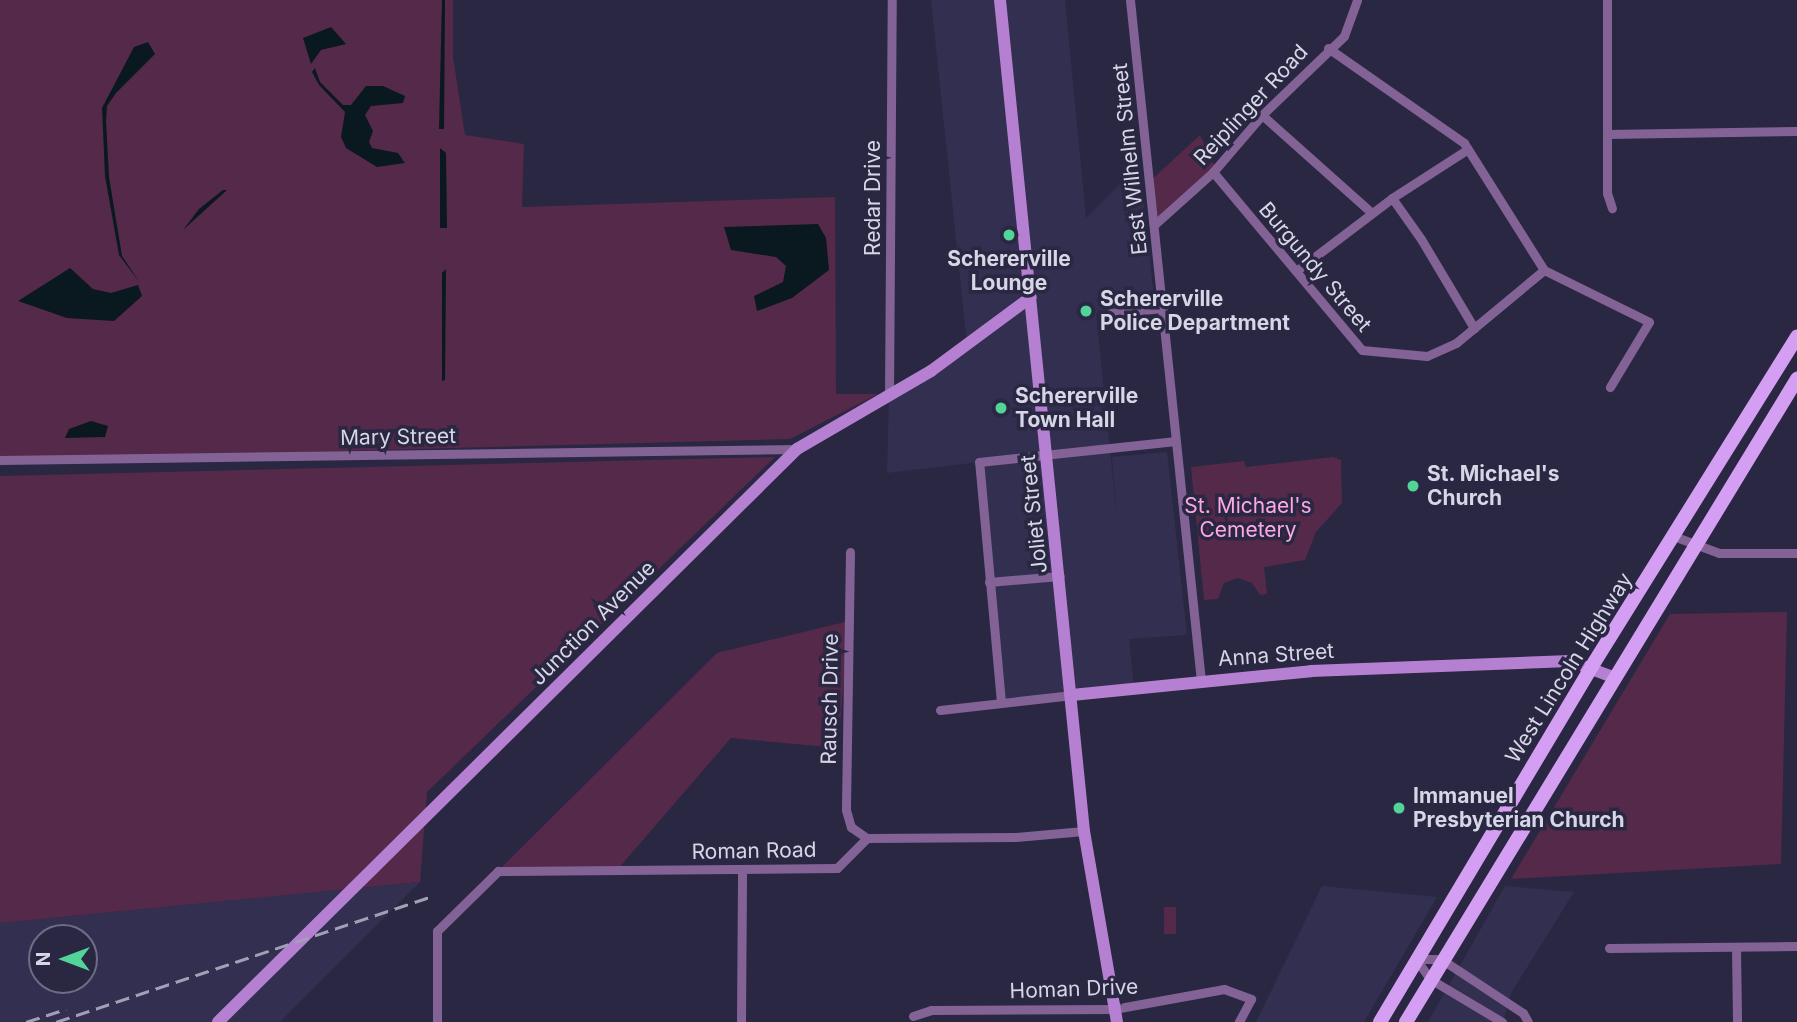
<!DOCTYPE html>
<style>
body{margin:0}
#map{position:relative;width:1797px;height:1022px;overflow:hidden;background:#2a2742;font-family:Inter,sans-serif}
div>[style]{position:absolute}
.built>*{inset:0;background:#332f50}
.green>*{inset:0;background:#552949;transform-origin:0 0}
.water>*{inset:0;background:#0a1820}
.street>*{height:9px;margin:-4.5px;padding:0 4.5px;transform-origin:4.5px;border-radius:4.5px;background:#836395}
.secondary>*{height:12px;margin:-6px;padding:0 6px;transform-origin:6px;border-radius:6px;background:#b580d1}
.primary>*{height:14px;margin:-7px;padding:0 7px;transform-origin:7px;border-radius:7px;background:#d49ff2}
.rail>*{height:2.5px;margin-top:-1.25px;transform-origin:0;background:repeating-linear-gradient(90deg,#a1a0b5 0 14px,transparent 0 21px)}
.dots>*{width:19px;height:19px;translate:-50% -50%;box-sizing:border-box;border:4px solid #2a2742;border-radius:50%}
span{translate:-50% -50%;white-space:nowrap;text-align:center;line-height:1.15;-webkit-text-stroke:7px #2a2742;paint-order:stroke}
.street-label{font-size:21px;color:#d6d6e7}
.poi-label{font-size:21px;color:#d6d6e7;font-weight:700}
.left{translate:0 -50%;text-align:left}
.park-label{font-size:21px;color:#fda7e3}
.north{position:absolute;left:28px;top:924px;width:70px;height:70px;box-sizing:border-box;background:#2a2742;border:2px solid #6f6d84;border-radius:50%;rotate:270deg;font-size:19px;font-weight:700;line-height:28px;text-align:center;color:#d6d6e7}
.north::after{content:'';display:block;margin:auto;width:24px;height:32px;background:#52d397;clip-path:polygon(50% 0,100% 100%,50% 72%,0 100%)}
</style>
<div id="map">
<div class="built">
<i style="clip-path:polygon(931px 0,1065px 0,1086px 218px,1140px 164px,1155px 308px,1096px 313px,1117px 519px,1112px 457px,1167px 452px,1187px 635px,1129px 639px,1134px 688px,1001px 702px,979px 462px,887px 473px,889px 396px,967px 344px)"></i>
<i style="clip-path:polygon(evenodd,420px 882px,280px 1022px,0 1022px,0 923px,420px 882px,42px 938px,84px 938px,84px 980px,42px 980px,42px 938px)"></i>
<i style="clip-path:polygon(1322px 886px,1437px 897px,1364px 1022px,1256px 1022px)"></i>
<i style="clip-path:polygon(1505px 886px,1574px 892px,1511px 993px,1503px 1022px,1428px 1022px)"></i>
</div>
<div class="green">
<i style="clip-path:polygon(0 0,453px 0,453px 57px,465px 135px,524px 144px,522px 207px,835px 197px,836px 394px,878px 394px,790px 439px,0 460px)"></i>
<i style="clip-path:polygon(1200px 135px,1216px 169px,1154px 225px,1149px 182px)"></i>
<i style="clip-path:polygon(775px 457px,427px 792px,420px 882px,0 923px,0 476px)"></i>
<i style="clip-path:polygon(1333px 457px,1341px 460px,1342px 503px,1316px 532px,1305px 560px,1264px 567px,1267px 594px,1260px 595px,1252px 583px,1238px 578px,1224px 583px,1218px 599px,1204px 600px,1191px 467px,1244px 461px,1246px 467px)"></i>
<i style="clip-path:polygon(1787px 612px,1781px 864px,1511px 879px,1670px 614px)"></i>
<i style="clip-path:polygon(849px 621px,838px 748px,731px 738px,617px 870px,498px 871px,717px 653px)"></i>
<i style="left:1164px;top:907px;width:12px;height:27px"></i>
</div>
<div class="water">
<i style="clip-path:polygon(442px 0,445px 0,444px 129px,439px 129px)"></i>
<i style="clip-path:polygon(331px 27px,346px 44px,321px 50px,311px 64px,303px 38px)"></i>
<i style="clip-path:polygon(148px 42px,155px 54px,116px 93px,107px 106px,106px 121px,109px 177px,122px 256px,140px 283px,119px 255px,105px 176px,102px 108px,134px 47px)"></i>
<i style="clip-path:polygon(315px 68px,320px 82px,343px 105px,351px 105px,366px 86px,383px 86px,405px 96px,403px 103px,371px 106px,365px 115px,373px 131px,369px 142px,372px 148px,398px 153px,405px 163px,377px 167px,346px 148px,341px 137px,345px 112px,319px 85px,312px 72px)"></i>
<i style="clip-path:polygon(440px 148px,446px 153px,447px 228px,440px 228px)"></i>
<i style="clip-path:polygon(223px 190px,227px 190px,183px 230px,199px 209px)"></i>
<i style="clip-path:polygon(818px 224px,826px 238px,829px 270px,792px 298px,757px 311px,754px 296px,783px 282px,786px 266px,776px 257px,731px 250px,724px 227px)"></i>
<i style="clip-path:polygon(70px 268px,93px 289px,111px 293px,138px 285px,142px 296px,114px 321px,67px 318px,18px 301px)"></i>
<i style="clip-path:polygon(446px 269px,445px 380px,442px 381px,442px 273px)"></i>
<i style="clip-path:polygon(91px 421px,108px 426px,105px 437px,65px 438px,69px 429px)"></i>
</div>
<div class="street">
<i style="left:1130px;top:0;width:685px;rotate:84.05deg"></i>
<i style="left:1607px;top:0;width:193px;rotate:90deg"></i>
<i style="left:1607px;top:193px;width:16px;rotate:72deg"></i>
<i style="left:1328px;top:48px;width:166px;rotate:34.9deg"></i>
<i style="left:1464px;top:143px;width:150px;rotate:57.8deg"></i>
<i style="left:1544px;top:270px;width:117px;rotate:26.3deg"></i>
<i style="left:1649px;top:322px;width:76px;rotate:121deg"></i>
<i style="left:1262px;top:115px;width:147px;rotate:41.7deg"></i>
<i style="left:1607px;top:134px;width:190px;rotate:-0.9deg"></i>
<i style="left:1213px;top:172px;width:232px;rotate:50.1deg"></i>
<i style="left:1362px;top:350px;width:65px;rotate:5.3deg"></i>
<i style="left:1427px;top:356px;width:32px;rotate:-24deg"></i>
<i style="left:1456px;top:343px;width:114px;rotate:-39.7deg"></i>
<i style="left:1392px;top:198px;width:50px;rotate:54.7deg"></i>
<i style="left:1421px;top:239px;width:104px;rotate:59.2deg"></i>
<i style="left:1154px;top:225px;width:79px;rotate:-41.9deg"></i>
<i style="left:1213px;top:172px;width:75px;rotate:-49.3deg"></i>
<i style="left:1262px;top:115px;width:114px;rotate:-43.9deg"></i>
<i style="left:1344px;top:36px;width:38px;rotate:-70deg"></i>
<i style="left:1296px;top:271px;width:121px;rotate:-37.2deg"></i>
<i style="left:1392px;top:198px;width:90px;rotate:-32.8deg"></i>
<i style="left:1111px;top:313px;width:52px;rotate:-5.5deg"></i>
<i style="left:889px;top:396px;width:396px;rotate:-89.6deg"></i>
<i style="left:0;top:460px;width:797px;rotate:-0.79deg"></i>
<i style="left:1676px;top:537px;width:46px;rotate:20.4deg"></i>
<i style="left:1719px;top:553px;width:78px"></i>
<i style="left:850px;top:552px;width:258px;rotate:90.9deg"></i>
<i style="left:846px;top:810px;width:18px;rotate:74deg"></i>
<i style="left:851px;top:827px;width:19px;rotate:35deg"></i>
<i style="left:989px;top:582px;width:71px;rotate:-4.8deg"></i>
<i style="left:1001px;top:702px;width:241px;rotate:-95.2deg"></i>
<i style="left:979px;top:462px;width:198px;rotate:-6.1deg"></i>
<i style="left:940px;top:710px;width:133px;rotate:-6.5deg"></i>
<i style="left:1736px;top:947px;width:75px;rotate:89.2deg"></i>
<i style="left:1609px;top:948px;width:188px;rotate:-0.6deg"></i>
<i style="left:1416px;top:959px;width:25px"></i>
<i style="left:1441px;top:959px;width:98px;rotate:33.4deg"></i>
<i style="left:1523px;top:1013px;width:10px;rotate:61deg"></i>
<i style="left:1416px;top:959px;width:24px;rotate:55deg"></i>
<i style="left:1430px;top:979px;width:84px;rotate:30.8deg"></i>
<i style="left:913px;top:1016px;width:19px;rotate:-18deg"></i>
<i style="left:931px;top:1010px;width:183px;rotate:-0.3deg"></i>
<i style="left:1114px;top:1009px;width:112px;rotate:-10.3deg"></i>
<i style="left:1224px;top:989px;width:29px;rotate:20deg"></i>
<i style="left:1251px;top:999px;width:26px;rotate:118deg"></i>
<i style="left:437px;top:1022px;width:91px;rotate:-90deg"></i>
<i style="left:437px;top:931px;width:86px;rotate:-44.5deg"></i>
<i style="left:498px;top:871px;width:339px;rotate:-0.5deg"></i>
<i style="left:837px;top:868px;width:42px;rotate:-45deg"></i>
<i style="left:867px;top:838px;width:149px;rotate:-0.4deg"></i>
<i style="left:1016px;top:837px;width:68px;rotate:-5deg"></i>
<i style="left:741px;top:1022px;width:153px;rotate:-89.6deg"></i>
</div>
<div class="secondary">
<i style="left:1000px;top:0;width:835px;rotate:84.23deg"></i>
<i style="left:1084px;top:831px;width:194px;rotate:80.2deg"></i>
<i style="left:1072px;top:695px;width:240px;rotate:-5.7deg"></i>
<i style="left:1311px;top:671px;width:259px;rotate:-2.2deg"></i>
<i style="left:1570px;top:661px;width:46px;rotate:20.4deg"></i>
<i style="left:218px;top:1022px;width:815px;rotate:-44.7deg"></i>
<i style="left:797px;top:449px;width:155px;rotate:-30.2deg"></i>
<i style="left:931px;top:371px;width:124px;rotate:-36.5deg"></i>
</div>
<div class="primary">
<i style="left:1380px;top:1022px;width:414px;rotate:-59.2deg"></i>
<i style="left:1592px;top:666px;width:388px;rotate:-58.1deg"></i>
<i style="left:1406px;top:1022px;width:753px;rotate:-58.7deg"></i>
</div>
<div class="rail">
<i style="left:26px;top:1022px;width:42px;rotate:-18deg"></i>
<i style="left:56px;top:1022px;width:394px;rotate:-18.5deg"></i>
</div>
<div class="dots">
<i style="left:1009px;top:235px;background:#52d397"></i>
<i style="left:1086px;top:311px;background:#52d397"></i>
<i style="left:1001px;top:408px;background:#52d397"></i>
<i style="left:1413px;top:486px;background:#52d397"></i>
<i style="left:1399px;top:808px;background:#52d397"></i>
</div>
<div class="street-label">
<span style="left:1251px;top:105px;rotate:-47deg">Reiplinger Road</span>
<span style="left:1130px;top:159px;rotate:-96deg">East Wilhelm Street</span>
<span style="left:873px;top:198px;rotate:-90deg">Redar Drive</span>
<span style="left:1315px;top:267px;rotate:50deg">Burgundy Street</span>
<span style="left:398px;top:437px;rotate:-1deg">Mary Street</span>
<span style="left:1034px;top:514px;rotate:-96deg">Joliet Street</span>
<span style="left:593px;top:623px;rotate:-45deg">Junction Avenue</span>
<span style="left:1276px;top:655px;rotate:-4deg">Anna Street</span>
<span style="left:1569px;top:668px;rotate:-58deg">West Lincoln Highway</span>
<span style="left:830px;top:699px;rotate:-89deg">Rausch Drive</span>
<span style="left:754px;top:851px;rotate:-1deg">Roman Road</span>
<span style="left:1074px;top:989px;rotate:-2deg">Homan Drive</span>
</div>
<div class="poi-label">
<span style="left:1009px;top:271px">Schererville<br>Lounge</span>
<span class="left" style="left:1100px;top:311px">Schererville<br>Police Department</span>
<span class="left" style="left:1015px;top:408px">Schererville<br>Town Hall</span>
<span class="left" style="left:1427px;top:486px">St. Michael's<br>Church</span>
<span class="left" style="left:1413px;top:808px">Immanuel<br>Presbyterian Church</span>
</div>
<div class="park-label">
<span style="left:1248px;top:518px">St. Michael's<br>Cemetery</span>
</div>
<div class="north">N</div>
</div>
